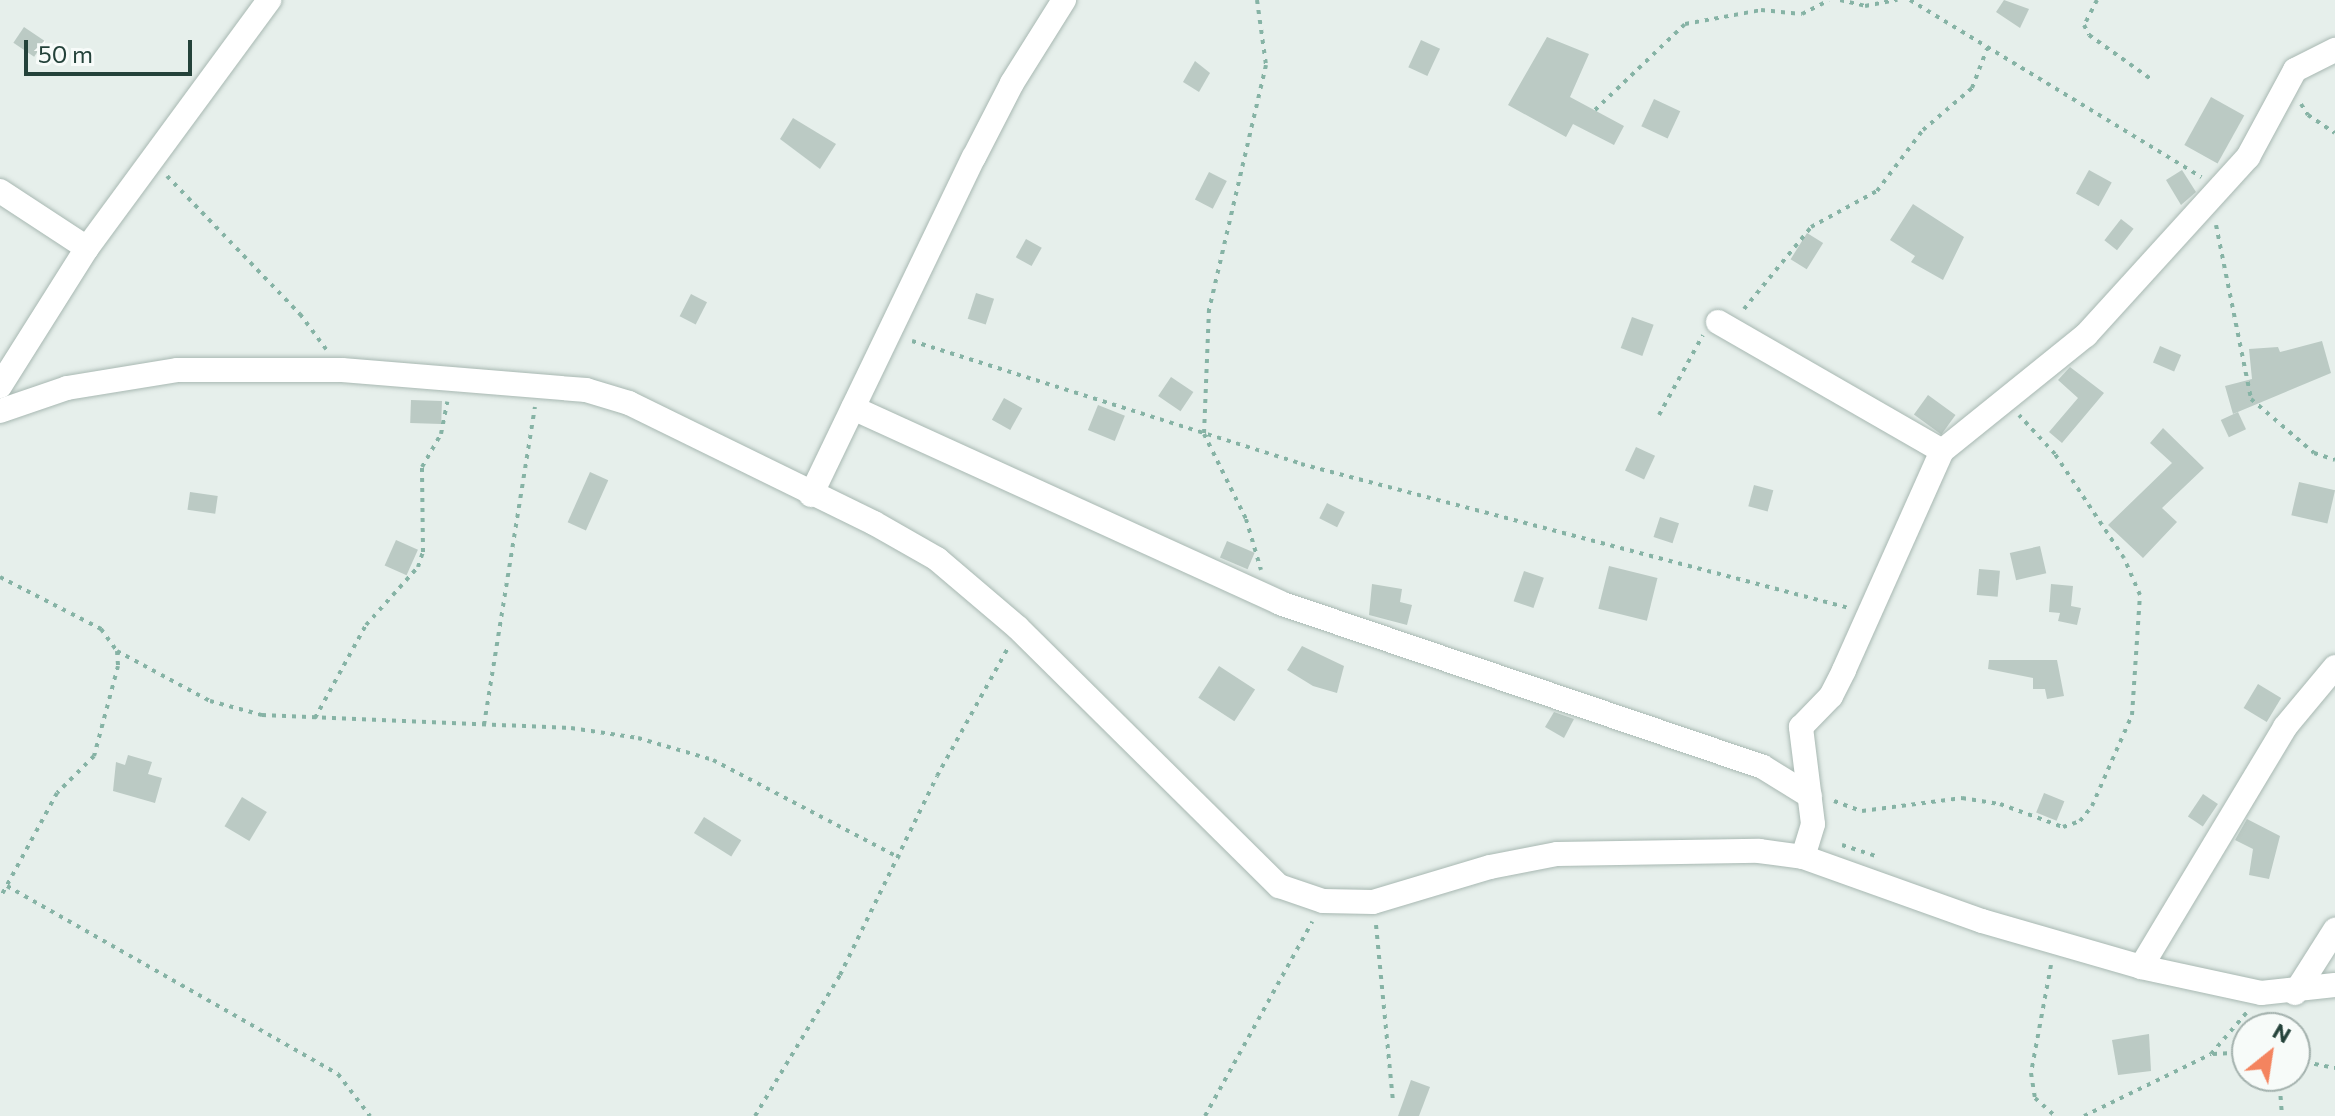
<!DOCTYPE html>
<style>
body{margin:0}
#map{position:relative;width:2335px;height:1116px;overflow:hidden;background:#e6efeb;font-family:Commissioner,sans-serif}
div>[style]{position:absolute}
.building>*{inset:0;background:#bbcac4;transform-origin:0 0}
.path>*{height:4px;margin-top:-2px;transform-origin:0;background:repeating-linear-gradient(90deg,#86b3a5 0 4px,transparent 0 10px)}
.roads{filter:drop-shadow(0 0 2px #a8b8b2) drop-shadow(0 0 2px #a8b8b2)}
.minor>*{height:24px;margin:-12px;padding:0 12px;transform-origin:12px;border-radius:12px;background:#fff}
span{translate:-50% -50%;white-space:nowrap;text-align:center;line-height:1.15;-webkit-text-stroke:7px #f7fbf9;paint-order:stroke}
.north{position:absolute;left:2231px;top:1012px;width:80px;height:80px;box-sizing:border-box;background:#f7fbf9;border:2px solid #a3b1ad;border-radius:50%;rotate:30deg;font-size:22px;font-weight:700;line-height:32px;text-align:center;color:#24423a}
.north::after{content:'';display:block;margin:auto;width:28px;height:36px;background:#f4845f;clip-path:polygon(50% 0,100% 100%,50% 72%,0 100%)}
.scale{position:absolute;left:24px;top:40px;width:168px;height:36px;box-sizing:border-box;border:4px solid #24423a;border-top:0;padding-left:10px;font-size:24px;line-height:28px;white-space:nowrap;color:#24423a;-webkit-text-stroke:6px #f7fbf9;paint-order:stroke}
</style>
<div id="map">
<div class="building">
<i style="clip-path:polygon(2004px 0,2029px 9px,2020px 28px,1996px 12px)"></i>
<i style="left:24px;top:27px;width:25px;height:19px;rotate:34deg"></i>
<i style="clip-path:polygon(1547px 37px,1589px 54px,1570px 97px,1624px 126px,1614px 145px,1573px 124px,1566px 137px,1508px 105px)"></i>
<i style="left:1421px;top:40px;width:21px;height:30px;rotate:25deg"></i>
<i style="clip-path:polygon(1195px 61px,1210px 73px,1199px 92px,1183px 82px)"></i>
<i style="left:2211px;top:97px;width:38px;height:55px;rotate:29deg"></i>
<i style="left:1654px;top:99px;width:29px;height:30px;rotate:25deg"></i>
<i style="clip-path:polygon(793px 118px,836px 144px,820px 169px,780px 139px)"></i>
<i style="left:2089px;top:170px;width:26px;height:27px;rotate:29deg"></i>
<i style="clip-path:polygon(2182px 170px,2196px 192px,2181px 205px,2166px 180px)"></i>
<i style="left:1209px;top:172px;width:20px;height:31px;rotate:27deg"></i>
<i style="clip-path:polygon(1913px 204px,1964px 237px,1943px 280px,1911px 262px,1915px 256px,1890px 240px)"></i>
<i style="left:2121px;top:219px;width:16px;height:27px;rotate:38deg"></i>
<i style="left:1807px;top:233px;width:19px;height:31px;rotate:32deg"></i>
<i style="left:1026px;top:239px;width:18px;height:21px;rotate:29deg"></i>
<i style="left:976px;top:293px;width:19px;height:27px;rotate:18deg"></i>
<i style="left:691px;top:294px;width:18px;height:25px;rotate:27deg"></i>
<i style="left:1632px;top:317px;width:23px;height:33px;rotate:20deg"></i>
<i style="clip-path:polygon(2322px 341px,2331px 373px,2233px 414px,2225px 386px,2252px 379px,2249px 349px,2278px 347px,2280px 352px)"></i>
<i style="left:2160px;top:346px;width:23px;height:18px;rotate:23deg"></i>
<i style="clip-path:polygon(2070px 367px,2104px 393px,2062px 443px,2049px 432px,2078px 398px,2058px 380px)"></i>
<i style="left:1171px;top:377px;width:27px;height:23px;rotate:34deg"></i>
<i style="left:1928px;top:395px;width:34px;height:24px;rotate:36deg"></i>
<i style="left:1004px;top:398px;width:21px;height:25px;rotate:29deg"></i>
<i style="left:411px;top:400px;width:31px;height:23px;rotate:2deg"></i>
<i style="left:1098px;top:405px;width:29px;height:27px;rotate:22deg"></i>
<i style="left:2238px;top:412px;width:19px;height:19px;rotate:65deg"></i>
<i style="clip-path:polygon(2163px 428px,2204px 468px,2162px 508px,2177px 522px,2143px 558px,2108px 525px,2172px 463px,2150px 443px)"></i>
<i style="left:1636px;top:447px;width:21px;height:26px;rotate:25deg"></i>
<i style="left:590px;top:472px;width:20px;height:55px;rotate:24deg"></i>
<i style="left:2299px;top:482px;width:37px;height:34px;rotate:13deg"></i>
<i style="left:1754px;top:485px;width:20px;height:22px;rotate:15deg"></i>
<i style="left:190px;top:492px;width:28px;height:18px;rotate:8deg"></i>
<i style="left:1327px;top:503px;width:20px;height:17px;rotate:27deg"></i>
<i style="left:1660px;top:517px;width:20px;height:21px;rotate:18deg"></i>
<i style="left:396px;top:540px;width:24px;height:28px;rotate:24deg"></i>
<i style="left:1227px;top:541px;width:30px;height:18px;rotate:23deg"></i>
<i style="left:2040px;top:546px;width:28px;height:31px;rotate:77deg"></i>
<i style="left:1609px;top:566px;width:50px;height:44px;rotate:14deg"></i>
<i style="left:1979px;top:569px;width:21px;height:26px;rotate:5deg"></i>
<i style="left:1524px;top:571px;width:21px;height:32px;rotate:19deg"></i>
<i style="clip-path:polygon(1372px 584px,1402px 589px,1400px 602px,1412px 605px,1407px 625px,1369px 615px)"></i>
<i style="clip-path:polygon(2051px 584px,2073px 586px,2071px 606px,2081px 608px,2077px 625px,2058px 621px,2060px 613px,2049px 612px)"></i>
<i style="clip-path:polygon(1302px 646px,1344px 666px,1337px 693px,1313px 686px,1287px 670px)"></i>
<i style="clip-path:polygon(1989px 660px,2057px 660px,2064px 696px,2047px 699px,2045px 689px,2033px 689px,2033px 678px,1988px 669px)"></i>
<i style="left:1219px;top:666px;width:43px;height:38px;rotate:33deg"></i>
<i style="left:2258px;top:684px;width:27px;height:28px;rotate:31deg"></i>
<i style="clip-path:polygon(1554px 712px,1574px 719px,1564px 738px,1545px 727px)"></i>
<i style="clip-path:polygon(128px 755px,152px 762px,148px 774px,162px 778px,155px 803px,113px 791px,116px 762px,125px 765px)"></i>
<i style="left:2044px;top:793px;width:22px;height:21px;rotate:22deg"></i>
<i style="left:2203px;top:794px;width:18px;height:27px;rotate:34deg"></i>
<i style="left:242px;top:797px;width:29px;height:34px;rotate:31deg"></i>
<i style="left:704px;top:817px;width:44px;height:19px;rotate:32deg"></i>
<i style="clip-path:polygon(2247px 819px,2280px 836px,2269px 879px,2249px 875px,2253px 849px,2235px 840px)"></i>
<i style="clip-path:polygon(2149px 1034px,2151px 1071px,2118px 1075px,2112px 1040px)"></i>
<i style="clip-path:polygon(1411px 1080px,1430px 1087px,1419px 1116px,1398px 1116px)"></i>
</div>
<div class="path">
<i style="left:1257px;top:0;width:66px;rotate:82.1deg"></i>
<i style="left:1266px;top:65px;width:251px;rotate:103.1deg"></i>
<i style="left:1209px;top:309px;width:125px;rotate:92.3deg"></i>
<i style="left:1204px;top:434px;width:95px;rotate:63.7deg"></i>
<i style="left:1246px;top:519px;width:53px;rotate:73.6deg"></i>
<i style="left:1840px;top:0;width:26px;rotate:13deg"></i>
<i style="left:1865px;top:6px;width:33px;rotate:-11deg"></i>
<i style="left:1910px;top:0;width:341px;rotate:31.3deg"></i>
<i style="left:2097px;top:0;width:28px;rotate:117deg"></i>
<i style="left:2084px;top:25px;width:11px;rotate:63deg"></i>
<i style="left:2089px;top:35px;width:76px;rotate:35.4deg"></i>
<i style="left:2301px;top:104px;width:13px;rotate:58deg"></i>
<i style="left:2308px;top:115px;width:32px;rotate:34deg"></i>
<i style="left:1595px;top:110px;width:124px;rotate:-43.7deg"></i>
<i style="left:1685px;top:24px;width:77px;rotate:-10.4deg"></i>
<i style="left:1761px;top:10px;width:41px;rotate:5.6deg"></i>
<i style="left:1802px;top:14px;width:30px;rotate:-27deg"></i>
<i style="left:167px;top:176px;width:192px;rotate:46.1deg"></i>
<i style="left:300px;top:314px;width:44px;rotate:53.4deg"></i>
<i style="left:2216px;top:225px;width:177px;rotate:78.6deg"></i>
<i style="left:2251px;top:399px;width:83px;rotate:40.6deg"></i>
<i style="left:2314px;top:453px;width:22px;rotate:18deg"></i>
<i style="left:1744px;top:309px;width:106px;rotate:-50.7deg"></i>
<i style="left:1811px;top:227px;width:75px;rotate:-28.6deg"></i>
<i style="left:1877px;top:191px;width:76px;rotate:-53deg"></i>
<i style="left:1923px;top:130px;width:65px;rotate:-40.6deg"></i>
<i style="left:1972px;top:88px;width:42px;rotate:-69deg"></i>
<i style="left:912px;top:341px;width:408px;rotate:17.5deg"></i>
<i style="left:1301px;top:464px;width:567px;rotate:14.72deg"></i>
<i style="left:1659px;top:415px;width:91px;rotate:-61.2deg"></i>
<i style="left:0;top:577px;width:114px;rotate:27.2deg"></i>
<i style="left:101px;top:629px;width:27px;rotate:54deg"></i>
<i style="left:117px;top:651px;width:15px;rotate:86deg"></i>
<i style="left:118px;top:666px;width:93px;rotate:104.9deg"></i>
<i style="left:94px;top:756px;width:52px;rotate:135deg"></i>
<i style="left:57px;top:793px;width:119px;rotate:118.5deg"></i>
<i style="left:117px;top:651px;width:106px;rotate:28.3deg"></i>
<i style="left:210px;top:701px;width:54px;rotate:15.1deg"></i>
<i style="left:262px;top:715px;width:309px;rotate:2.4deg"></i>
<i style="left:571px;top:728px;width:68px;rotate:8.5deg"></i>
<i style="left:638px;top:738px;width:78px;rotate:16.3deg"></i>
<i style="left:713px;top:760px;width:211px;rotate:27.7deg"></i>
<i style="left:315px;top:718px;width:106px;rotate:-61.3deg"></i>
<i style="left:366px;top:625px;width:78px;rotate:-48.1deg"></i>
<i style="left:418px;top:567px;width:16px;rotate:-72deg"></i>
<i style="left:423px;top:552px;width:85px;rotate:-90.7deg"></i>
<i style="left:422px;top:467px;width:38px;rotate:-60deg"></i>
<i style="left:441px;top:434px;width:33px;rotate:-79deg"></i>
<i style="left:484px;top:725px;width:322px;rotate:-80.9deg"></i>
<i style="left:1834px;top:801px;width:30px;rotate:20deg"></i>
<i style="left:1862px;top:811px;width:101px;rotate:-7.4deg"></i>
<i style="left:1962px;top:798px;width:38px;rotate:9deg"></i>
<i style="left:2000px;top:804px;width:67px;rotate:20.1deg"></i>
<i style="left:2063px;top:827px;width:18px;rotate:-19deg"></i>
<i style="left:2080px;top:821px;width:19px;rotate:-51deg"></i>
<i style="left:2092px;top:806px;width:99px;rotate:-66.3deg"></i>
<i style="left:2132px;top:715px;width:120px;rotate:-86.2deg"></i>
<i style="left:2140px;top:595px;width:40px;rotate:-113.4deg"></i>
<i style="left:2124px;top:558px;width:125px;rotate:-123.6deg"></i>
<i style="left:2055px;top:454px;width:53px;rotate:-132.7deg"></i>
<i style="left:1842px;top:845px;width:35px;rotate:18deg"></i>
<i style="left:7px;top:886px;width:381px;rotate:29.6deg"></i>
<i style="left:338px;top:1074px;width:53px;rotate:52.7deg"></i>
<i style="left:1376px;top:925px;width:179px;rotate:84.5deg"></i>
<i style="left:2051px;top:965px;width:110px;rotate:100.5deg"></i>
<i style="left:2031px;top:1073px;width:25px;rotate:81deg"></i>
<i style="left:2035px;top:1098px;width:27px;rotate:42deg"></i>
<i style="left:2213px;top:1054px;width:34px;rotate:-3deg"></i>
<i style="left:2295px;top:1060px;width:41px;rotate:11.3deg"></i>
<i style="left:2279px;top:1076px;width:40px;rotate:85.7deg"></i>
<i style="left:755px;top:1116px;width:165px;rotate:-58.9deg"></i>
<i style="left:840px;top:975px;width:221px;rotate:-64deg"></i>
<i style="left:937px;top:776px;width:146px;rotate:-61deg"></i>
<i style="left:1205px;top:1116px;width:222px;rotate:-61.1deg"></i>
<i style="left:2084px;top:1116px;width:141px;rotate:-26deg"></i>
<i style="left:2211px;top:1054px;width:57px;rotate:-49.3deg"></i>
</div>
<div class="roads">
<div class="minor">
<i style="left:0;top:191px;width:104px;rotate:33.2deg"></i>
<i style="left:1718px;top:322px;width:258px;rotate:29.9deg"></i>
<i style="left:0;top:386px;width:163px;rotate:-57.8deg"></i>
<i style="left:87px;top:248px;width:308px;rotate:-53.7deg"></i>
<i style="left:853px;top:408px;width:469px;rotate:24.5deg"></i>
<i style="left:1280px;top:603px;width:510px;rotate:18.75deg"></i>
<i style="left:1763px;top:767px;width:55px;rotate:31.7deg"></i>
<i style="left:0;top:411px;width:71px;rotate:-18.9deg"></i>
<i style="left:67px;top:388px;width:111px;rotate:-9.3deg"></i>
<i style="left:177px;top:370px;width:165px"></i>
<i style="left:342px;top:370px;width:245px;rotate:4.7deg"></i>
<i style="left:586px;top:390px;width:45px;rotate:16.8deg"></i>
<i style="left:629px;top:403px;width:273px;rotate:26.1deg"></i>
<i style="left:874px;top:523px;width:73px;rotate:29.7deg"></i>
<i style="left:937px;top:559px;width:106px;rotate:40.4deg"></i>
<i style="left:1018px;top:628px;width:367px;rotate:44.7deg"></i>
<i style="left:1279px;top:886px;width:46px;rotate:18.8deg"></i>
<i style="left:1323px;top:901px;width:50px;rotate:1.1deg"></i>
<i style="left:1373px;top:902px;width:122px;rotate:-16.7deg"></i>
<i style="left:1490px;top:867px;width:68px;rotate:-11deg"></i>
<i style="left:1557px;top:854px;width:202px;rotate:-0.9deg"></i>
<i style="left:1759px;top:851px;width:44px;rotate:7.8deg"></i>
<i style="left:1803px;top:857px;width:190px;rotate:19.7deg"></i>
<i style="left:1982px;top:921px;width:166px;rotate:16.1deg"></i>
<i style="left:2141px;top:967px;width:123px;rotate:12.2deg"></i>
<i style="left:2261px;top:993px;width:74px;rotate:-6.2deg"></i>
<i style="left:811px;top:495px;width:375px;rotate:-64.3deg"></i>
<i style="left:974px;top:157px;width:83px;rotate:-62.8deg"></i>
<i style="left:1012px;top:83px;width:98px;rotate:-57.9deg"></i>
<i style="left:1803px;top:857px;width:34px;rotate:-73deg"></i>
<i style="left:1813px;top:824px;width:98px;rotate:-97.1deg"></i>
<i style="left:1801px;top:727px;width:43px;rotate:-45.9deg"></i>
<i style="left:1831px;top:696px;width:29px;rotate:-63deg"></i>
<i style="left:1844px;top:670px;width:240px;rotate:-65.9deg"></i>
<i style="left:1942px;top:451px;width:185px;rotate:-38.9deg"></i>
<i style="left:2086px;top:335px;width:241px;rotate:-47.7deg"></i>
<i style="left:2248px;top:157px;width:99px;rotate:-61.6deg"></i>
<i style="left:2295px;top:70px;width:45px;rotate:-26.6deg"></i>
<i style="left:2141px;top:967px;width:280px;rotate:-59deg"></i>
<i style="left:2285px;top:727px;width:78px;rotate:-50.2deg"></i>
<i style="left:2295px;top:993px;width:75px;rotate:-57.6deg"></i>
</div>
</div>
<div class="north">N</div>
<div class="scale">50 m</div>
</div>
